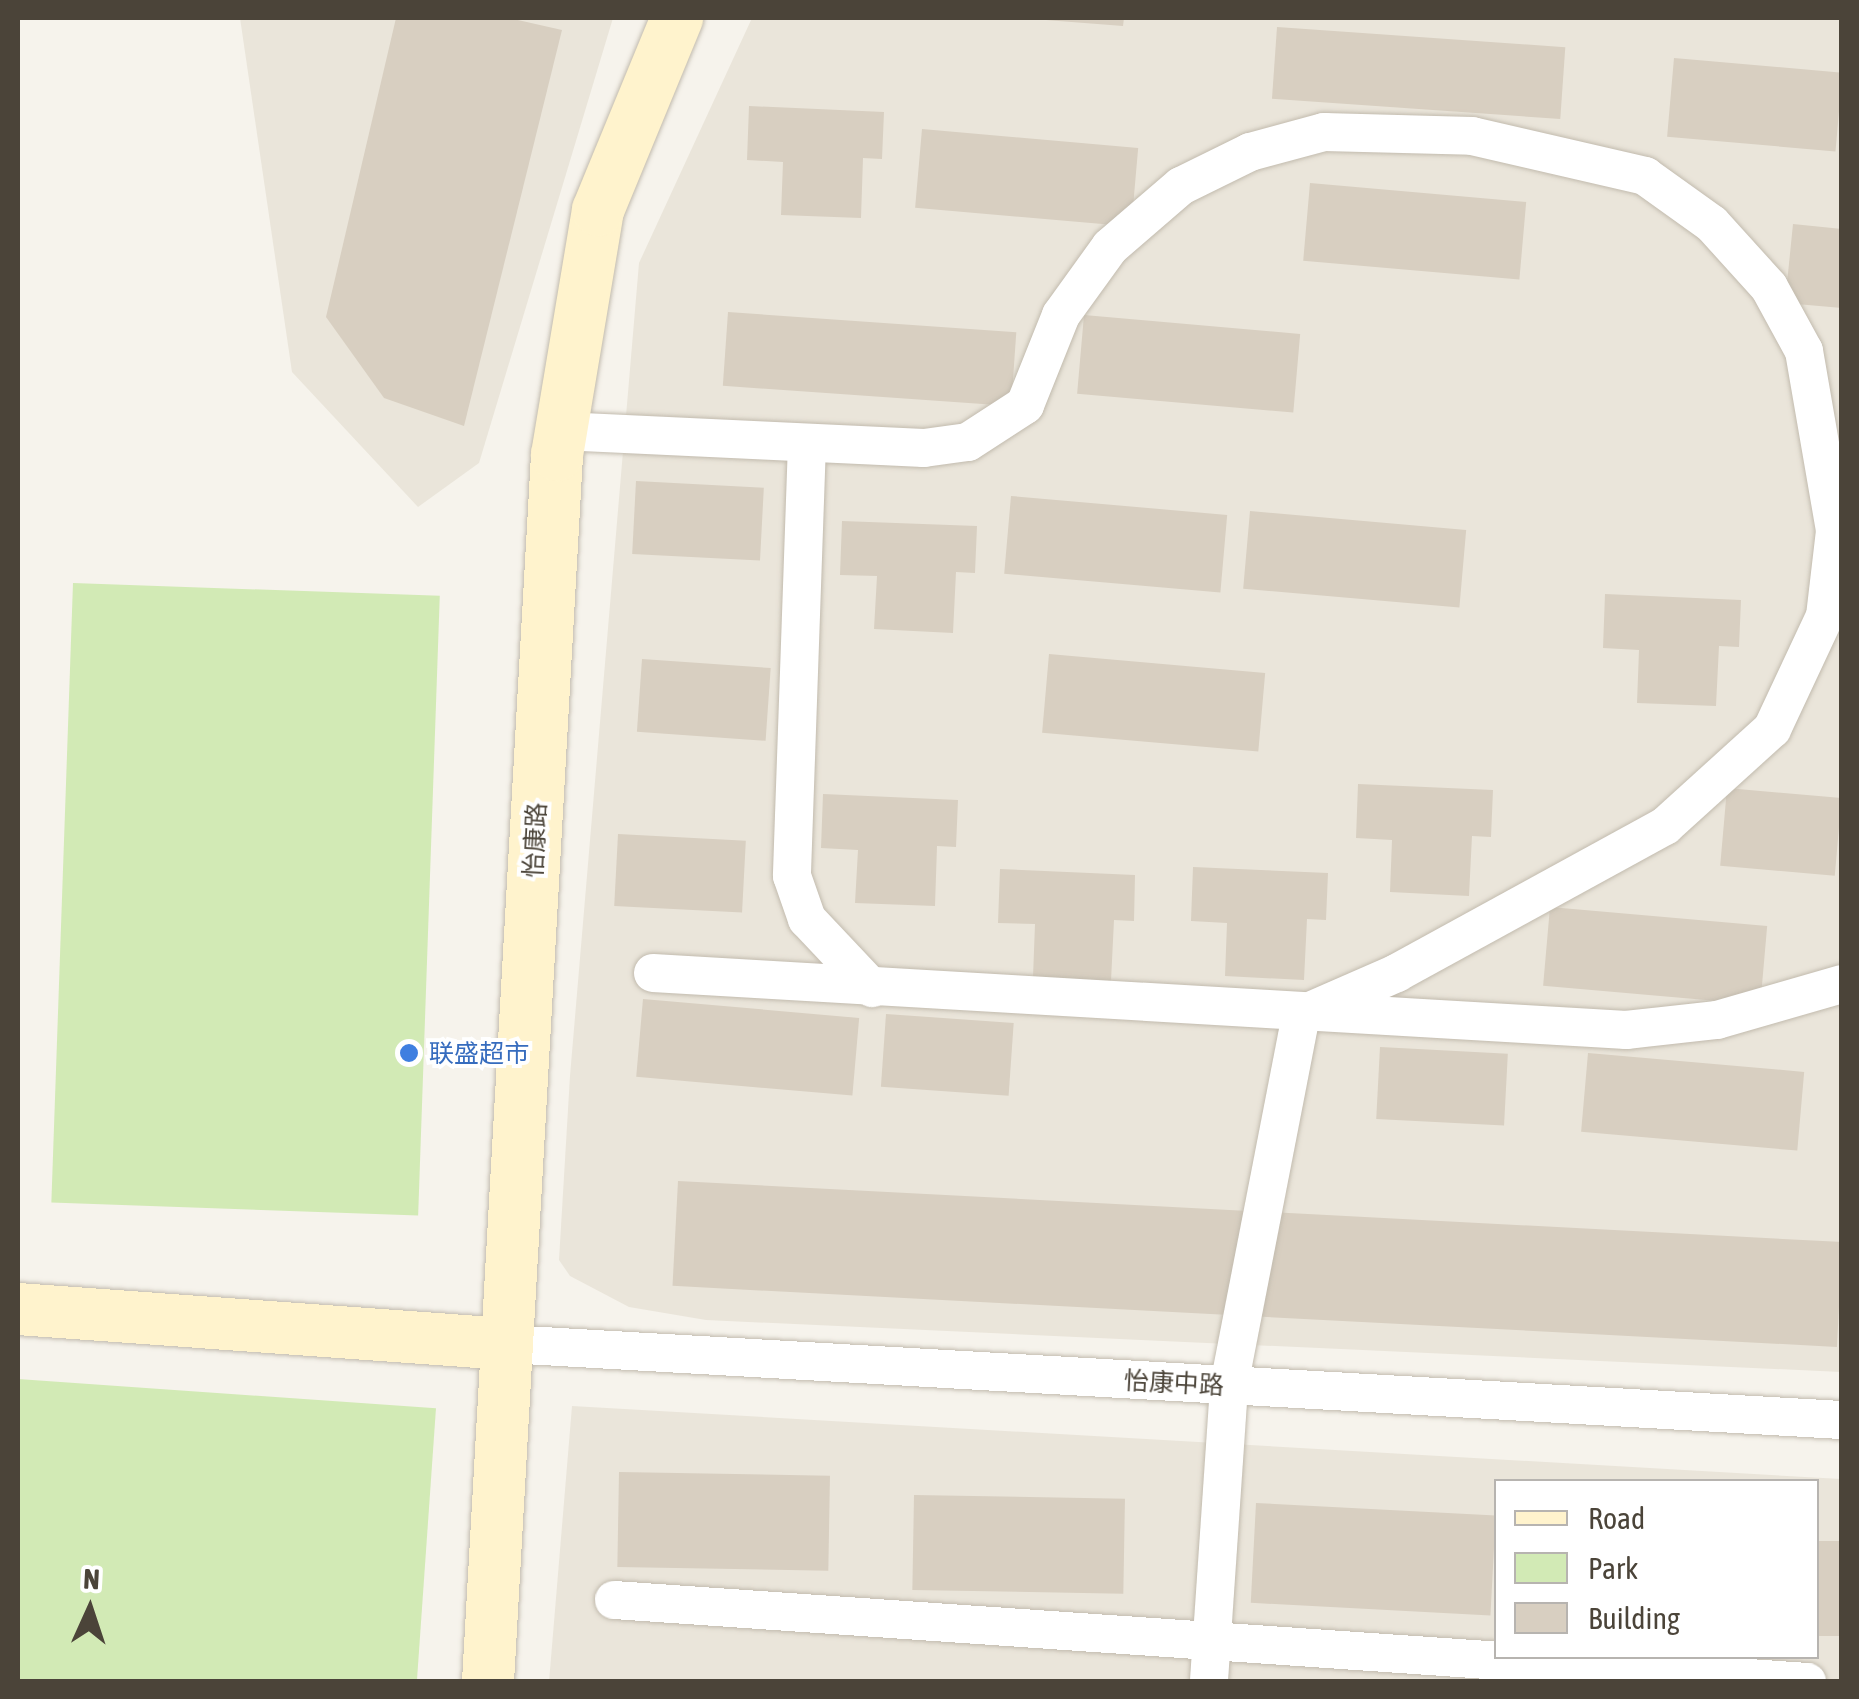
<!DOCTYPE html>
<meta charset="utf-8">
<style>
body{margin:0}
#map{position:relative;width:1859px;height:1699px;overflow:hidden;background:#f6f3ec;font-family:"Asap Condensed","Noto Sans SC",sans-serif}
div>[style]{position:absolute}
.residential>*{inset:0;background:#eae5da}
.green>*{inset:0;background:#d2eab5;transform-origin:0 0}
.building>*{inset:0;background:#d8cfc1;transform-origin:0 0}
.roads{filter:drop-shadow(0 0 2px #c2bbae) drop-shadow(0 0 2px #c2bbae)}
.street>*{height:38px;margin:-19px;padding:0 19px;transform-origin:19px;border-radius:19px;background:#fff}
.secondary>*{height:52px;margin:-26px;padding:0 26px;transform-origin:26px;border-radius:26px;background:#fff3cd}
.dots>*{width:28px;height:28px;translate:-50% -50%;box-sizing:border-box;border:5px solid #fff;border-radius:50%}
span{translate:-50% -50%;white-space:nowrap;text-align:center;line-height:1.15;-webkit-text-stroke:8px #fff;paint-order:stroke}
.street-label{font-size:25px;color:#4b4439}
.shop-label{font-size:25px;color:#366cbe}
.left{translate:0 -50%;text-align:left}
.frame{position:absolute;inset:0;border:20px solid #4b4439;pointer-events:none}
.legend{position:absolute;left:1494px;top:1479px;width:325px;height:180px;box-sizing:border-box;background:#fff;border:2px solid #b7b4b0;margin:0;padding:12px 18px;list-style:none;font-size:30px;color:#4b4439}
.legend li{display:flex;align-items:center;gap:20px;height:50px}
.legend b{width:50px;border:2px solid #b7b4b0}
.north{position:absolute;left:40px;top:1559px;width:100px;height:100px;-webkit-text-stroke:8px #fff;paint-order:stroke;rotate:3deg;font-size:28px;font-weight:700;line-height:40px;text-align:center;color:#4b4439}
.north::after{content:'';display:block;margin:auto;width:35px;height:45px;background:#4b4439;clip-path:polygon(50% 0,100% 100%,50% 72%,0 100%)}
</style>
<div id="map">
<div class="residential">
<i style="clip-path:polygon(240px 18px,613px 18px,479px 463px,418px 507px,292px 372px)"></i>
<i style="clip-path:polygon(752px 18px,1841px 19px,1841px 1372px,706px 1320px,629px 1307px,570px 1276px,559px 1260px,570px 1076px,639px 263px)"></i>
<i style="clip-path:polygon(evenodd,572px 1406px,1841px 1479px,1841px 1681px,549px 1682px,572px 1406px,1496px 1482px,1816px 1482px,1816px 1656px,1496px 1656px,1496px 1482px)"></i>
</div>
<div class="green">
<i style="left:73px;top:583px;width:367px;height:620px;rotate:2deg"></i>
<i style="left:18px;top:1379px;width:419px;height:302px;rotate:4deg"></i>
</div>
<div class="building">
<i style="clip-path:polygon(396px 18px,509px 18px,562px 30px,464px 426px,384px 398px,326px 317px)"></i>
<i style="clip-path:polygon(1020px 18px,1124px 18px,1123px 26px)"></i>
<i style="left:1277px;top:27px;width:289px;height:72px;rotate:4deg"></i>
<i style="left:1674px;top:58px;width:169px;height:79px;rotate:5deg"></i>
<i style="clip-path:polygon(749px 106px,884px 112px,882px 159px,863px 158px,861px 218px,781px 215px,783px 162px,747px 160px)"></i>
<i style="left:922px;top:129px;width:217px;height:79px;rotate:5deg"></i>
<i style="left:1310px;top:183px;width:217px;height:78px;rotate:5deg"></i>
<i style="clip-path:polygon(1793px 224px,1842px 229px,1842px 308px,1785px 303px)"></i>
<i style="left:728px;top:312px;width:289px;height:74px;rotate:4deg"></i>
<i style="left:1084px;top:315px;width:217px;height:79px;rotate:5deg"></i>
<i style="left:636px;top:481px;width:128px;height:73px;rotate:3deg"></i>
<i style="left:1011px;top:496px;width:217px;height:78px;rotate:5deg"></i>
<i style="left:1250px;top:511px;width:217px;height:78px;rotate:5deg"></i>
<i style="clip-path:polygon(842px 521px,977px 526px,975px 573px,956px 572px,953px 633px,874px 629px,877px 576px,840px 575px)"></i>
<i style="clip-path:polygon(1605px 594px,1741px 600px,1739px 647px,1719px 646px,1716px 706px,1637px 703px,1639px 650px,1603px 648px)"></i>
<i style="left:1049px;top:654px;width:217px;height:79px;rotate:5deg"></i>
<i style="left:642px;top:659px;width:129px;height:73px;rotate:4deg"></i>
<i style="clip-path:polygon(1358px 784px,1493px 790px,1491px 837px,1472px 836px,1469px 896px,1390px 892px,1392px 840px,1356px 838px)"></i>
<i style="left:1727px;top:788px;width:115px;height:78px;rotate:5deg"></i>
<i style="clip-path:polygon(823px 794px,958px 800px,956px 847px,937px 846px,935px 906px,855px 903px,858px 850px,821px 848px)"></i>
<i style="left:618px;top:834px;width:128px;height:72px;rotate:3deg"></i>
<i style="clip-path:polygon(1193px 867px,1328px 873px,1326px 920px,1307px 919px,1304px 980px,1225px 976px,1227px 923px,1191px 921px)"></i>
<i style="clip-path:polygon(1000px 869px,1135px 875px,1134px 921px,1114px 920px,1111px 981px,1033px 977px,1035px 924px,998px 923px)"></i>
<i style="left:1550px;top:907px;width:218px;height:79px;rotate:5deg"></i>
<i style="left:643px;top:999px;width:217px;height:78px;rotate:5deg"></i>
<i style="left:886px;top:1014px;width:128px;height:73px;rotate:4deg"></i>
<i style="left:1380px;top:1047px;width:128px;height:72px;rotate:3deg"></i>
<i style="left:1588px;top:1053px;width:217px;height:79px;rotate:5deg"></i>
<i style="left:678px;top:1181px;width:1166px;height:105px;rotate:3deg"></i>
<i style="left:619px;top:1472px;width:211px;height:95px;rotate:1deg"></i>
<i style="left:914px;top:1495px;width:211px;height:95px;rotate:1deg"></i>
<i style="left:1256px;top:1503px;width:240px;height:100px;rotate:3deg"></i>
<i style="left:1816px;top:1541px;width:26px;height:95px"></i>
</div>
<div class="roads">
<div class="street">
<i style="left:561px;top:431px;width:363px;rotate:2.7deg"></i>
<i style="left:924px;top:448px;width:44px;rotate:-7.8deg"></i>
<i style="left:968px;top:442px;width:68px;rotate:-33deg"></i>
<i style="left:1025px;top:405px;width:97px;rotate:-68.2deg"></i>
<i style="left:1061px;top:315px;width:84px;rotate:-54.2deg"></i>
<i style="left:1110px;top:247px;width:94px;rotate:-40.7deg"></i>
<i style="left:1181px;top:186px;width:77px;rotate:-26.2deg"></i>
<i style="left:1250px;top:152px;width:77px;rotate:-15.1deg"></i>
<i style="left:1324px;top:132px;width:148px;rotate:1.5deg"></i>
<i style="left:1472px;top:136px;width:178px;rotate:13deg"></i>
<i style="left:1645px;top:176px;width:82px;rotate:35.6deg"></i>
<i style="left:1712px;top:224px;width:85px;rotate:47.9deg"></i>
<i style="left:1769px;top:287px;width:73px;rotate:61.3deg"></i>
<i style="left:1804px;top:351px;width:183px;rotate:80.2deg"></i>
<i style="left:1835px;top:531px;width:86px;rotate:96.7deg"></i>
<i style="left:1825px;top:616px;width:125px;rotate:115.1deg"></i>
<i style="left:1772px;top:729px;width:144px;rotate:137.8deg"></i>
<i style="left:1665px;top:826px;width:306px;rotate:151.3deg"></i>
<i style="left:1397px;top:973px;width:105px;rotate:156.4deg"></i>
<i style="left:1301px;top:1015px;width:379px;rotate:101deg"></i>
<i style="left:1229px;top:1387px;width:296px;rotate:93.9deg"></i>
<i style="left:807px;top:443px;width:433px;rotate:92deg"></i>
<i style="left:792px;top:876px;width:46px;rotate:70.8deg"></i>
<i style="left:807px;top:919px;width:95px;rotate:46.7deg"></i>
<i style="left:653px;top:973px;width:975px;rotate:3.35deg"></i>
<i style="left:1626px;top:1030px;width:92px;rotate:-6.3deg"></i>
<i style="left:1717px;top:1020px;width:130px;rotate:-16.1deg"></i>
<i style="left:507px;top:1344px;width:1337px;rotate:3.26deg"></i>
<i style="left:614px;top:1600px;width:1196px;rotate:3.93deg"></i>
</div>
<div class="secondary">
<i style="left:18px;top:1309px;width:490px;rotate:4.1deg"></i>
<i style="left:488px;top:1682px;width:1229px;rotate:-86.78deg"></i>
<i style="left:557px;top:455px;width:248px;rotate:-80.5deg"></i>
<i style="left:598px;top:210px;width:208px;rotate:-67.6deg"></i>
</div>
</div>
<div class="dots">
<i style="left:409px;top:1053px;background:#3f7fe0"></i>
</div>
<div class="street-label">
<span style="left:535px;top:840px;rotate:-87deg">怡康路</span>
<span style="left:1174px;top:1383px;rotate:3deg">怡康中路</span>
</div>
<div class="shop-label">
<span class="left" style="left:429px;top:1053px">联盛超市</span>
</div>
<div class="frame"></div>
<ul class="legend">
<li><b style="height:12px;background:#fff3cd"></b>Road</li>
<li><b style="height:28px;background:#d2eab5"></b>Park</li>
<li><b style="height:28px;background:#d8cfc1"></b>Building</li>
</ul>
<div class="north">N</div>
</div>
